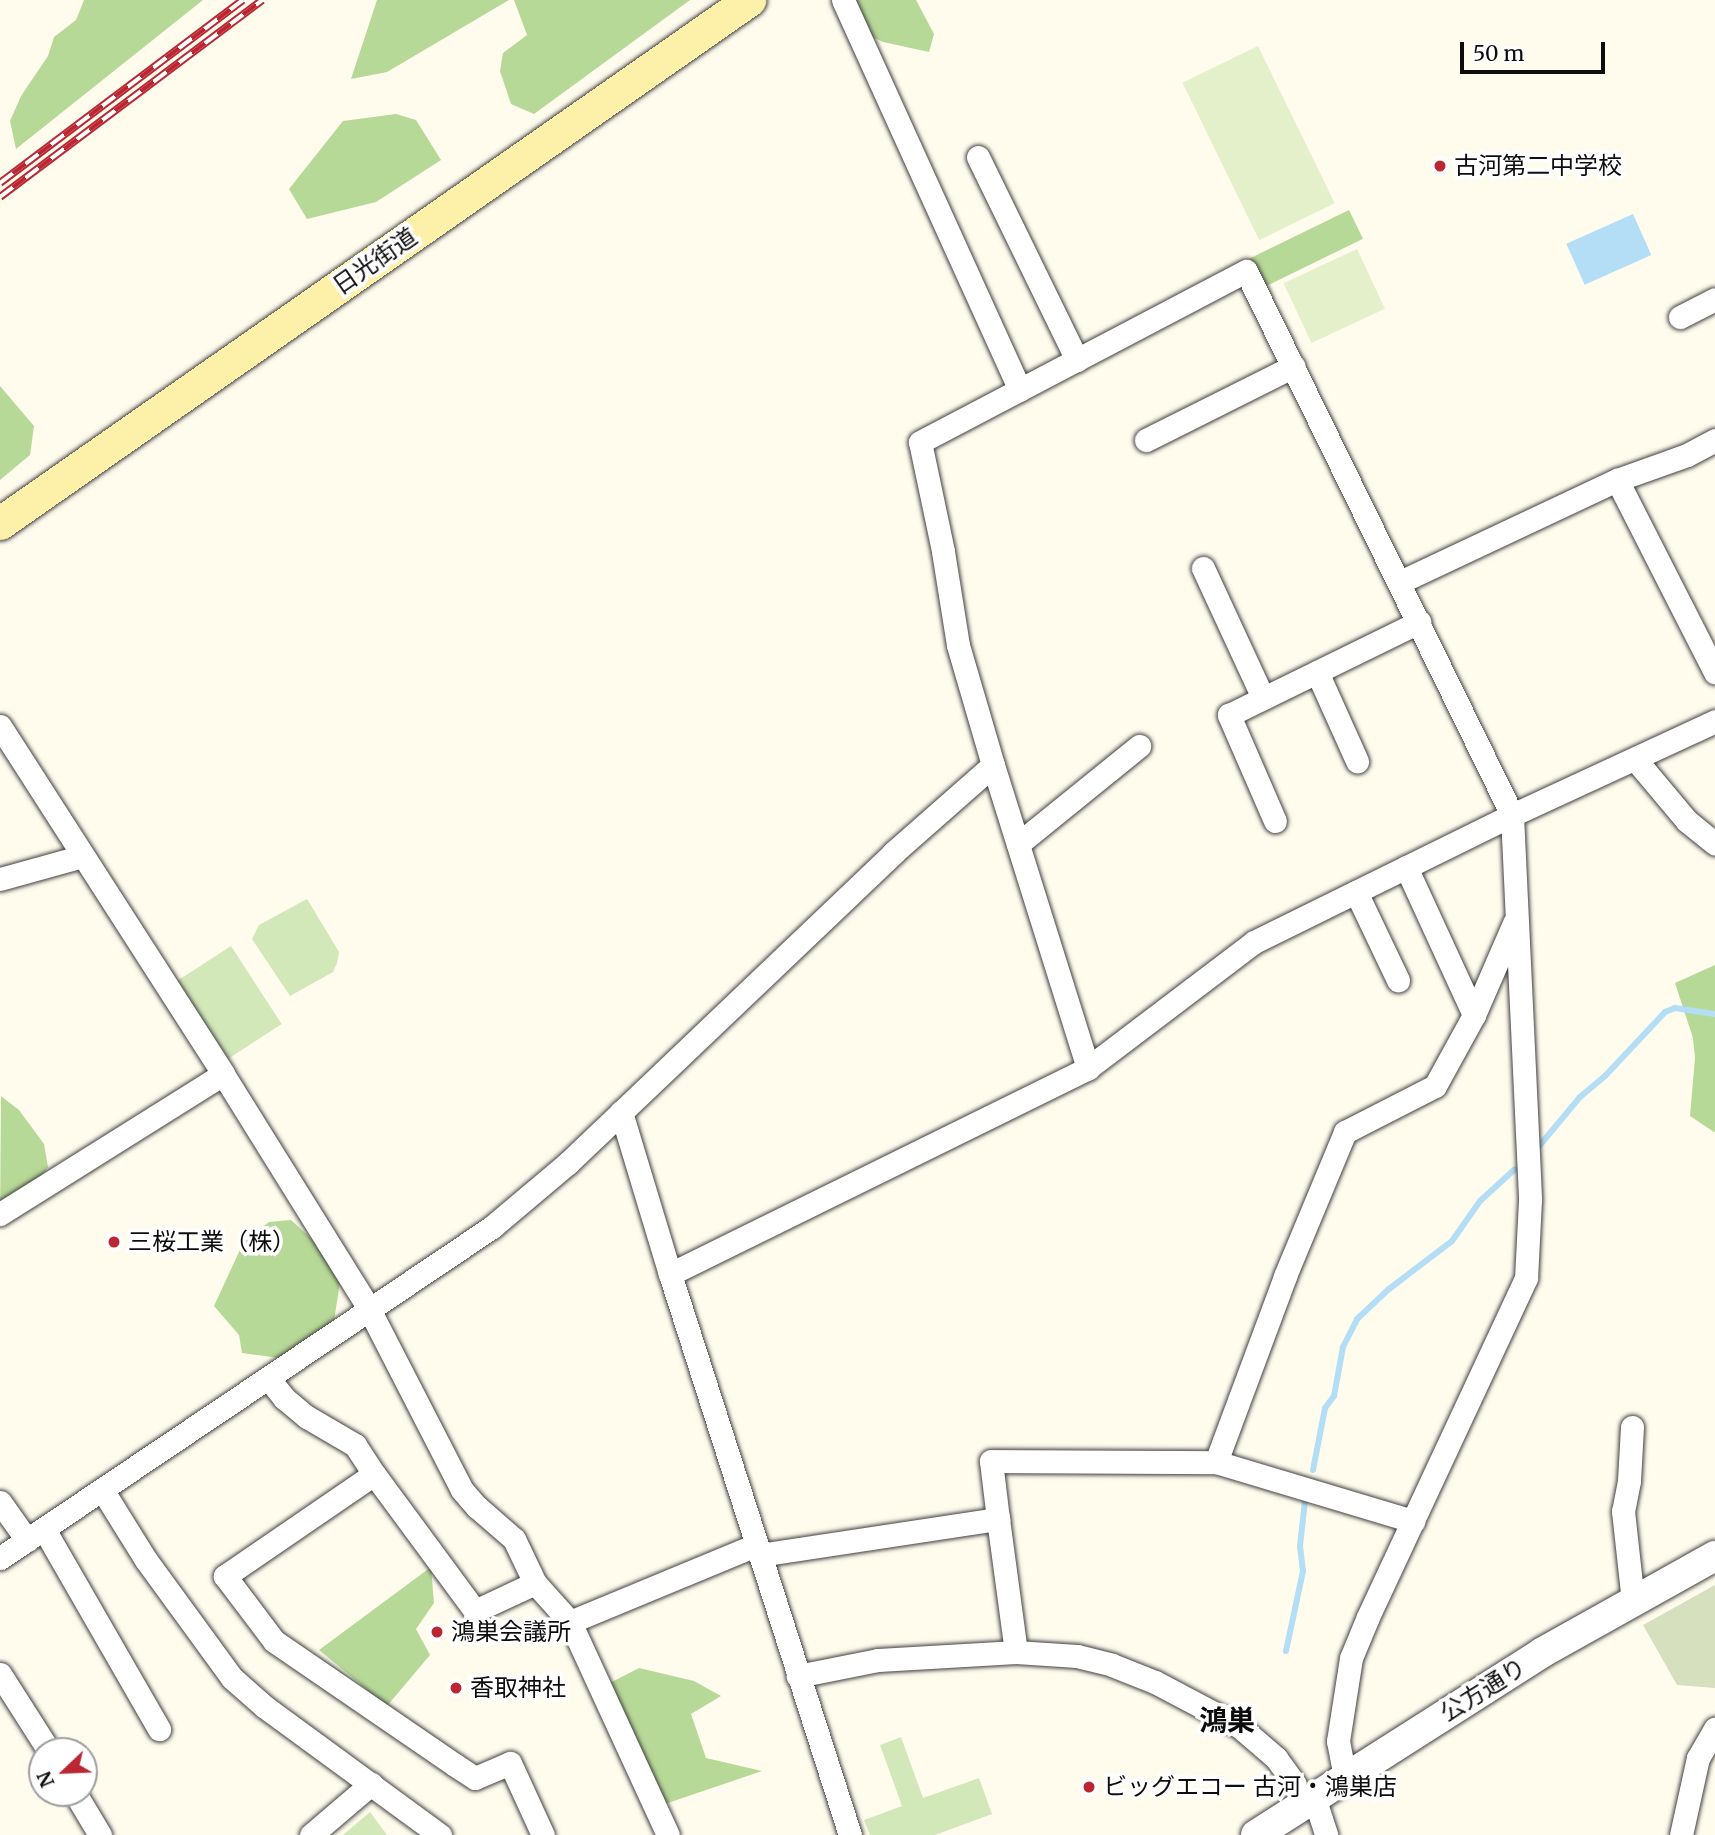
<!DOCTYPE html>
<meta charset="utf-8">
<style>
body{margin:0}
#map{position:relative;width:1715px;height:1835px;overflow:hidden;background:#fffbed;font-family:Merriweather,"Noto Sans JP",serif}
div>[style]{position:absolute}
.green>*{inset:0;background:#d2e8b8;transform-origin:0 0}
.forest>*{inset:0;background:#b7d997;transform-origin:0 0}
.cemetery>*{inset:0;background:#d6e0bf}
.pitch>*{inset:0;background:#e4f0c9;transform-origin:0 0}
.water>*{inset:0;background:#b3def5;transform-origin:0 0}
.stream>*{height:6px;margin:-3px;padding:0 3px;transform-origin:3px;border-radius:3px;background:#b3def5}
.roads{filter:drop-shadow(0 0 2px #404040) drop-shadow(0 0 2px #404040)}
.minor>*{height:23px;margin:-11.5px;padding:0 11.5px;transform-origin:11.5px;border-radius:11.5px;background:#fff}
.tertiary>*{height:30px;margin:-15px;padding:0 15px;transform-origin:15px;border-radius:15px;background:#fff}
.secondary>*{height:33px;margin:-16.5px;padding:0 16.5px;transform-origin:16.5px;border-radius:16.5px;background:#fdf1a9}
.rail>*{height:8px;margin-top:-4px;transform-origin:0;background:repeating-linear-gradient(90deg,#fff 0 16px,#ba2733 0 32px);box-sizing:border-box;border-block:2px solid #ba2733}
.dots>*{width:19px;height:19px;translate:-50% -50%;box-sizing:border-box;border:4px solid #fff;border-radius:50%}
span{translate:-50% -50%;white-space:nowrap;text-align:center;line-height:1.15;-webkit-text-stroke:7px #fff;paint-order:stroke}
.poi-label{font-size:24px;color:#0d0d0d}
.left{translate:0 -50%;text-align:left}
.street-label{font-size:24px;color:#0d0d0d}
.quarter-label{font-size:28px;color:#0d0d0d;font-weight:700}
.north{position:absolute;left:28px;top:1737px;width:70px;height:70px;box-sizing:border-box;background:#fff;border:2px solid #9e9e9e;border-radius:50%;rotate:247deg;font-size:19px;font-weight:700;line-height:28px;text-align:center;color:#0d0d0d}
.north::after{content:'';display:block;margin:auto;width:24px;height:32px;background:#ba2733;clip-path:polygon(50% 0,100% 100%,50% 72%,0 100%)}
.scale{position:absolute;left:1460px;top:42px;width:145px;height:32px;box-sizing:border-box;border:4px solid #0d0d0d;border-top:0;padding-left:9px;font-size:21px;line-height:24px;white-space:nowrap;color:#0d0d0d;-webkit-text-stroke:5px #fff;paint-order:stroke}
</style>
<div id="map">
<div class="green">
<i style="clip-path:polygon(307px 899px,339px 952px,337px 963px,333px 972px,290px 996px,252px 939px,259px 925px)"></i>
<i style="left:231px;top:946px;width:93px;height:67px;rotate:57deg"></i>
<i style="clip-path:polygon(901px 1737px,923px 1798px,979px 1778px,992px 1814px,935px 1835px,870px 1835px,864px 1820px,902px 1806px,880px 1745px)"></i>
<i style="clip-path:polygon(370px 1812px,387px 1835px,343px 1835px)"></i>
</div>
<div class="forest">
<i style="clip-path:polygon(84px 0,203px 0,16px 149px,10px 121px,21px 96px,48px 56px,54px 37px,76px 20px)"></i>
<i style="clip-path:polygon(377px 0,509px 0,387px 72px,351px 79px)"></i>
<i style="clip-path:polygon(514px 0,690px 0,534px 114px,511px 104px,500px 71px,503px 53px,527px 35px)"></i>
<i style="clip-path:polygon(851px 0,916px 0,934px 34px,929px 52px,883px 42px,868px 35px)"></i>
<i style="clip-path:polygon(396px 114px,416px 120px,441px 160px,376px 202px,307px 219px,289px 189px,343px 121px)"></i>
<i style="left:1349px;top:210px;width:32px;height:111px;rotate:64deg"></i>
<i style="clip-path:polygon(0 386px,34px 426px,30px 455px,0 480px)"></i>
<i style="clip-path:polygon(1715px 965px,1715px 1132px,1714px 1132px,1690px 1116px,1695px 1058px,1693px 1038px,1675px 983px)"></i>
<i style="clip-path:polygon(1px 1096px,19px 1110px,44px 1144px,48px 1167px,14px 1215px,0 1223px)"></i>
<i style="clip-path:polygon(291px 1220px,314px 1241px,340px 1282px,334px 1321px,279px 1358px,242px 1353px,239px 1335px,214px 1306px,244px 1241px,269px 1222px)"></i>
<i style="clip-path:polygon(431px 1567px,434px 1603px,416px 1629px,430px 1655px,387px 1706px,319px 1650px)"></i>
<i style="clip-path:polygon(639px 1668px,694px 1681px,721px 1696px,691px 1714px,706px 1758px,762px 1771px,662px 1805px,606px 1685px)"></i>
</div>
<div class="cemetery">
<i style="clip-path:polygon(1715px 1585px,1715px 1688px,1677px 1685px,1643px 1625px)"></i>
</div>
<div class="pitch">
<i style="left:1258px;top:46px;width:175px;height:84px;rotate:64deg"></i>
<i style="left:1357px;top:249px;width:66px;height:81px;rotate:65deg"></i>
</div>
<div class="water">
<i style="left:1633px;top:214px;width:45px;height:73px;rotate:66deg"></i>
</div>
<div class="stream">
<i style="left:1540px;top:1145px;width:62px;rotate:-50.2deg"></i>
<i style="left:1580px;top:1097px;width:33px;rotate:-40deg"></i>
<i style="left:1605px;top:1076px;width:88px;rotate:-46.8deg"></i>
<i style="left:1665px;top:1012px;width:11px;rotate:-22deg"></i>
<i style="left:1675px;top:1008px;width:40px;rotate:8.5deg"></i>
<i style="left:1313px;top:1470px;width:63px;rotate:-79deg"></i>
<i style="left:1325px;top:1408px;width:15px;rotate:-53deg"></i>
<i style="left:1334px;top:1396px;width:50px;rotate:-79.6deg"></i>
<i style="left:1343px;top:1347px;width:31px;rotate:-63deg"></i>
<i style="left:1357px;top:1319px;width:44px;rotate:-43.2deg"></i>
<i style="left:1389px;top:1289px;width:79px;rotate:-37.3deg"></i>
<i style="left:1452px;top:1241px;width:49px;rotate:-55deg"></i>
<i style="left:1480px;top:1201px;width:47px;rotate:-42.4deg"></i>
<i style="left:1286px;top:1651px;width:82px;rotate:-78deg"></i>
<i style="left:1303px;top:1571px;width:25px;rotate:-97deg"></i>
<i style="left:1300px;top:1546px;width:45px;rotate:-83.7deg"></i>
</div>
<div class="roads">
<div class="minor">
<i style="left:843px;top:0;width:428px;rotate:65.6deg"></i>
<i style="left:978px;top:157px;width:226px;rotate:64deg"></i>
<i style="left:1680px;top:317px;width:39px;rotate:-27deg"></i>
<i style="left:1146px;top:440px;width:165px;rotate:-26.6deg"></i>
<i style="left:1617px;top:480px;width:74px;rotate:-19.7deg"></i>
<i style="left:1687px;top:455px;width:32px;rotate:-28deg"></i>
<i style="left:1203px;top:568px;width:143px;rotate:65.2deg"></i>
<i style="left:1400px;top:582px;width:240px;rotate:-25.2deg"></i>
<i style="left:1617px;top:480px;width:216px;rotate:63deg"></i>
<i style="left:1317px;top:672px;width:98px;rotate:65.8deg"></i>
<i style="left:0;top:726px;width:413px;rotate:57.3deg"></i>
<i style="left:223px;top:1074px;width:277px;rotate:58.1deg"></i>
<i style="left:369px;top:1309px;width:203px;rotate:62.8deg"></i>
<i style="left:462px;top:1490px;width:23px;rotate:49deg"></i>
<i style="left:477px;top:1507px;width:49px;rotate:40.9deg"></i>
<i style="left:514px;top:1539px;width:49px;rotate:64.5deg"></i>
<i style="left:535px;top:1583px;width:52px;rotate:48.1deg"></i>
<i style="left:570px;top:1622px;width:234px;rotate:65.3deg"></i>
<i style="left:1635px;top:759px;width:81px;rotate:50deg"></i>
<i style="left:1687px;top:821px;width:36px;rotate:39deg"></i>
<i style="left:993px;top:765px;width:318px;rotate:72.6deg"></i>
<i style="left:1275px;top:821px;width:116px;rotate:-113.5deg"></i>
<i style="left:1229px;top:715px;width:212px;rotate:-26.1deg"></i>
<i style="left:1018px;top:844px;width:156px;rotate:-39deg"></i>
<i style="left:1406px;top:867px;width:163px;rotate:65.3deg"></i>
<i style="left:1474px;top:1015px;width:100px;rotate:-66.5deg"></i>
<i style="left:0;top:879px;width:86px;rotate:-15.5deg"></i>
<i style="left:1356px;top:892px;width:98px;rotate:64.5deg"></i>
<i style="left:621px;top:1112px;width:169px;rotate:73.2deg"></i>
<i style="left:670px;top:1274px;width:589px;rotate:72.21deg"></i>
<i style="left:0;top:1214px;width:263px;rotate:-32.1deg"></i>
<i style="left:670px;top:1274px;width:466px;rotate:-26.2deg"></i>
<i style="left:1088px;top:1068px;width:208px;rotate:-37.2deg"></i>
<i style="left:1254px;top:942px;width:288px;rotate:-26.2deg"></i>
<i style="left:1512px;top:815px;width:224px;rotate:-24.8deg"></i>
<i style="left:268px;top:1378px;width:26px;rotate:51deg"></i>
<i style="left:284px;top:1398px;width:30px;rotate:40deg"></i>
<i style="left:307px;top:1417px;width:56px;rotate:30.3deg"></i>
<i style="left:355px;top:1445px;width:35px;rotate:57deg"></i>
<i style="left:1632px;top:1427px;width:54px;rotate:93.2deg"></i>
<i style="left:1629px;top:1481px;width:31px;rotate:101deg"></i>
<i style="left:1623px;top:1511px;width:92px;rotate:83.7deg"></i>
<i style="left:1216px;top:1462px;width:198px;rotate:-69.6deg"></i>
<i style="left:1285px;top:1276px;width:156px;rotate:-67.4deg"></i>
<i style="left:1345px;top:1132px;width:101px;rotate:-27.1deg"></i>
<i style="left:1435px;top:1086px;width:81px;rotate:-61.2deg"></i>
<i style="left:103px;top:1491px;width:81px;rotate:58.1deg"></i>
<i style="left:146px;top:1560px;width:146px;rotate:53.9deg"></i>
<i style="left:232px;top:1678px;width:44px;rotate:41.3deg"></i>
<i style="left:265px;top:1707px;width:217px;rotate:36.2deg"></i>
<i style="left:0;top:1502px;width:47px;rotate:54.6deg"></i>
<i style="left:998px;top:1519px;width:58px;rotate:-96.9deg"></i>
<i style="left:991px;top:1461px;width:225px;rotate:0.3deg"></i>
<i style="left:1216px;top:1462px;width:206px;rotate:16.7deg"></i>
<i style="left:44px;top:1529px;width:231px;rotate:60.1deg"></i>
<i style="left:760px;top:1555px;width:241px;rotate:-8.6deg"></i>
<i style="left:998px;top:1519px;width:134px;rotate:82.3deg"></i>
<i style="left:1016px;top:1652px;width:138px;rotate:176.7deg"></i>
<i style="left:878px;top:1660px;width:82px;rotate:168.7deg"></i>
<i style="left:0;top:1558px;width:593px;rotate:-33.93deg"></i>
<i style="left:492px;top:1227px;width:99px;rotate:-40.1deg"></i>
<i style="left:568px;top:1163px;width:449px;rotate:-43.6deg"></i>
<i style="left:893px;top:853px;width:133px;rotate:-41.3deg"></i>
<i style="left:993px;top:765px;width:125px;rotate:-106.3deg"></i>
<i style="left:958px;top:645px;width:95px;rotate:-99.1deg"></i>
<i style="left:943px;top:551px;width:111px;rotate:-101.9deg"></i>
<i style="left:920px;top:442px;width:368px;rotate:-27.7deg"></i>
<i style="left:1246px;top:271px;width:606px;rotate:63.94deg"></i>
<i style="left:1512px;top:815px;width:385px;rotate:87.3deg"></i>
<i style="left:1530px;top:1200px;width:78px;rotate:92.9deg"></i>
<i style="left:1526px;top:1278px;width:374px;rotate:115deg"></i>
<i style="left:1368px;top:1617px;width:44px;rotate:112.5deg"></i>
<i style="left:1351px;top:1658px;width:84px;rotate:98.9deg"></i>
<i style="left:1338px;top:1741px;width:37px;rotate:79deg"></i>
<i style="left:535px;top:1583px;width:66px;rotate:155deg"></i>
<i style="left:475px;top:1611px;width:170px;rotate:-126.4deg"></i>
<i style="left:374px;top:1474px;width:181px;rotate:145.6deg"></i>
<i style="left:225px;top:1576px;width:81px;rotate:53deg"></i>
<i style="left:274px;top:1641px;width:219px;rotate:34.4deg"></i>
<i style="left:455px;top:1765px;width:24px;rotate:33deg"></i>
<i style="left:475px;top:1778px;width:38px;rotate:-23deg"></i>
<i style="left:510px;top:1763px;width:79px;rotate:65.4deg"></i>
<i style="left:570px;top:1622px;width:201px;rotate:-22.5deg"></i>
<i style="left:1016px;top:1652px;width:61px;rotate:3.8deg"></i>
<i style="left:1077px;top:1656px;width:36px;rotate:14deg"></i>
<i style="left:1112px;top:1665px;width:46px;rotate:21.6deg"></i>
<i style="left:1155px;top:1682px;width:96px;rotate:27.9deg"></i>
<i style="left:1240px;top:1727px;width:48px;rotate:40.7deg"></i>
<i style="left:1276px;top:1758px;width:32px;rotate:54deg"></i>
<i style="left:0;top:1674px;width:91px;rotate:57.5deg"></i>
<i style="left:75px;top:1793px;width:49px;rotate:59.2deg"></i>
<i style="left:1314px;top:1797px;width:40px;rotate:72deg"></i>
<i style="left:311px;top:1835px;width:79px;rotate:-40.4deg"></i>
<i style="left:1681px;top:1835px;width:79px;rotate:-77.6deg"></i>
<i style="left:1698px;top:1758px;width:34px;rotate:-60deg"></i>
</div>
<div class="tertiary">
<i style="left:1256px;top:1835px;width:340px;rotate:-32.5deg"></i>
<i style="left:1543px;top:1652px;width:197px;rotate:-29.2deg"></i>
</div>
<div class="secondary">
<i style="left:0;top:523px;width:914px;rotate:-34.93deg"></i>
</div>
</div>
<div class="rail">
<i style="left:0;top:183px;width:304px;rotate:-37deg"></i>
<i style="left:0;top:197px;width:328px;rotate:-36.9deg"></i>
</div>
<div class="dots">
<i style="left:1440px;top:166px;background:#ba2733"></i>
<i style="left:114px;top:1242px;background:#ba2733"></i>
<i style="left:437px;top:1632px;background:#ba2733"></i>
<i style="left:456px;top:1688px;background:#ba2733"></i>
<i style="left:1089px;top:1787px;background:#ba2733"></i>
</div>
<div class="poi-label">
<span class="left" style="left:1454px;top:166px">古河第二中学校</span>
<span class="left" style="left:128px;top:1242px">三桜工業（株）</span>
<span class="left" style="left:451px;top:1632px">鴻巣会議所</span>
<span class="left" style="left:470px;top:1688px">香取神社</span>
<span class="left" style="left:1103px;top:1787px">ビッグエコー 古河・鴻巣店</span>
</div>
<div class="street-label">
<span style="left:375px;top:261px;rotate:-35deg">日光街道</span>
<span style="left:1483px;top:1690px;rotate:-32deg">公方通り</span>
</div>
<div class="quarter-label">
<span style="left:1227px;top:1720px">鴻巣</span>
</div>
<div class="north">N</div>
<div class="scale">50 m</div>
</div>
